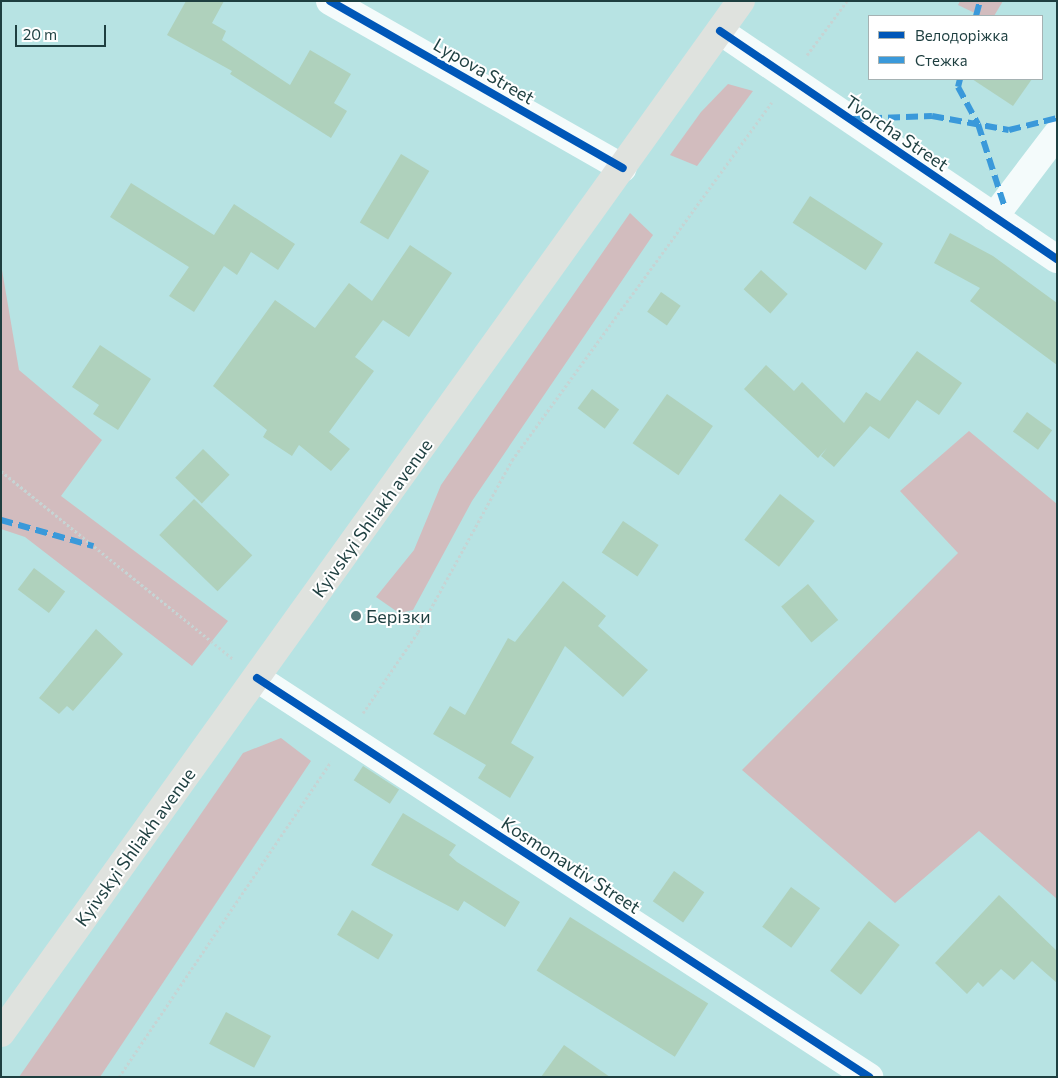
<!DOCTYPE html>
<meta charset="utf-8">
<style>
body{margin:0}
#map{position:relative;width:1058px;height:1078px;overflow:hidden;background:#b7e3e3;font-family:Commissioner,sans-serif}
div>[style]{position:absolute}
.green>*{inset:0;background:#d2bcbe}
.building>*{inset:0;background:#afd1bc;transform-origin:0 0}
.path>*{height:3px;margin-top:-1.5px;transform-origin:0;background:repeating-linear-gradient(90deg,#c6d4d4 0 2.5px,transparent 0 5px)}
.minor>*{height:28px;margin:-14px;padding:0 14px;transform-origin:14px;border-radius:14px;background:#f4fbfb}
.major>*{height:28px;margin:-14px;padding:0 14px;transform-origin:14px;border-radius:14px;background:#dfe2de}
.quiet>*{height:6px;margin-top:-3px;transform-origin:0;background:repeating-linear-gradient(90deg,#3a99da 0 12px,transparent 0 18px)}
.cycleway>*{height:8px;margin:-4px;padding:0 4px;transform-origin:4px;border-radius:4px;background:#0057b8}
.dots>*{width:14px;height:14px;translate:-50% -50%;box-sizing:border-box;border:2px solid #fff;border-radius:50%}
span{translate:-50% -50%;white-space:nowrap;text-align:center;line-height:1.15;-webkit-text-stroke:4px #fff;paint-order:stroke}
.street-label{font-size:18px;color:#1e3f40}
.poi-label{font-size:18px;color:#1e3f40}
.left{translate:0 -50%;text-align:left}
.frame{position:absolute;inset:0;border:2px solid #1e3f40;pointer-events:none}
.legend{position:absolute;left:868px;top:15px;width:175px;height:65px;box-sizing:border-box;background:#fff;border:1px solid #a5b2b3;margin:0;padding:6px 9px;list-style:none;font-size:15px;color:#1e3f40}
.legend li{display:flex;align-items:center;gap:10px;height:25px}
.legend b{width:25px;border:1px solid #a5b2b3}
.scale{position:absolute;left:15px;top:25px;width:91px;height:22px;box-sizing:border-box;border:2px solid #1e3f40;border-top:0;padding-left:6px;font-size:15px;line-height:18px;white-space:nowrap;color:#1e3f40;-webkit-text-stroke:4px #fff;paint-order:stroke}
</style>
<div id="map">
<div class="green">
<i style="clip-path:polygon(960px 1px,1003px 1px,994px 16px,981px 16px,958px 5px)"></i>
<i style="clip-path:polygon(728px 84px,753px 91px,697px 166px,670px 155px,701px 112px)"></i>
<i style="clip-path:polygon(630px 213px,653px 235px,472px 501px,413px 610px,399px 613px,376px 597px,414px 550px,441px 485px)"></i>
<i style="clip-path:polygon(1px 264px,19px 370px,102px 440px,61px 496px,228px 621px,192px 666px,25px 537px,1px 529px)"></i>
<i style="clip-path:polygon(969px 431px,1057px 504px,1057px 899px,979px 831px,895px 903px,742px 770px,958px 553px,900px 491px)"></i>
<i style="clip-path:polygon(281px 738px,311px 761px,100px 1077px,19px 1077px,243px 753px)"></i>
</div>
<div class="building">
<i style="clip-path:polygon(186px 1px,224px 1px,212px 23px,226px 31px,222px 40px,290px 85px,310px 50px,351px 74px,334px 103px,347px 111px,331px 138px,230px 74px,232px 71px,167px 35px)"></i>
<i style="clip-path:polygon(972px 79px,1032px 79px,1013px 106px)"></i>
<i style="left:401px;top:154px;width:33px;height:80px;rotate:31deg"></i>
<i style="clip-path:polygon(131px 183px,214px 235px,234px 204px,295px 244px,278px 270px,251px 252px,237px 275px,224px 266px,194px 312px,169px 296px,189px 267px,110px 217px)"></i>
<i style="left:810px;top:196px;width:87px;height:32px;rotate:33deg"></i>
<i style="clip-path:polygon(950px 233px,993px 256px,1057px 303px,1057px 365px,970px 301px,980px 288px,934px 263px)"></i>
<i style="clip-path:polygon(410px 245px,452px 273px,409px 337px,383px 320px,355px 357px,374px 371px,329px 432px,350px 449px,331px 471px,299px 445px,292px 456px,263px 437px,267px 430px,213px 386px,275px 300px,315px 328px,349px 283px,372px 301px)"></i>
<i style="left:761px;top:270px;width:36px;height:26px;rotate:42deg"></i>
<i style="left:661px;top:292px;width:24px;height:24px;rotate:35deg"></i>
<i style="clip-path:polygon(100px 345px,151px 379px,118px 430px,93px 414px,99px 405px,72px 387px)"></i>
<i style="clip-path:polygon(917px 351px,962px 383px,939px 415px,917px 400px,889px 439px,870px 426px,834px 467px,821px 456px,827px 448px,818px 458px,744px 389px,766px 365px,794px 391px,802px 382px,844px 423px,866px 392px,880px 401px)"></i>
<i style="left:592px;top:389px;width:34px;height:24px;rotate:37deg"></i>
<i style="left:667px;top:394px;width:56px;height:60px;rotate:35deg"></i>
<i style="left:1027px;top:412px;width:31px;height:24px;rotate:36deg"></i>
<i style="left:203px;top:449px;width:37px;height:40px;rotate:44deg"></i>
<i style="left:780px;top:494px;width:44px;height:58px;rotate:38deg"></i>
<i style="left:194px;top:499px;width:81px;height:50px;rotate:44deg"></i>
<i style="left:623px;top:521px;width:43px;height:38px;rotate:34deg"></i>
<i style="left:34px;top:568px;width:39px;height:27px;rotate:37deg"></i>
<i style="clip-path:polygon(563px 581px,606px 616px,598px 626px,648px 670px,623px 697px,565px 646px,511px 743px,534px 757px,510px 798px,478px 778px,486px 765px,433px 734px,450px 706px,465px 715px,508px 638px,515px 642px)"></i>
<i style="left:808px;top:584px;width:47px;height:35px;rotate:50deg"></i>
<i style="clip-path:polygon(96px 629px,123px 654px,73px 711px,67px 706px,59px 714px,39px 698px)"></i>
<i style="left:363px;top:766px;width:43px;height:17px;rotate:33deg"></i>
<i style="clip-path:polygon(403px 813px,456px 845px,449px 855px,457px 862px,520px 902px,505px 927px,464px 901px,458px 911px,371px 865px)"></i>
<i style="left:674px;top:871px;width:37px;height:37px;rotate:35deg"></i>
<i style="left:791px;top:887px;width:36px;height:49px;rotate:36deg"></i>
<i style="clip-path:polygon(999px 895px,1057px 951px,1057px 983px,1032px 961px,1014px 980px,1001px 969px,983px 987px,978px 982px,967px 994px,935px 963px)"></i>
<i style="left:352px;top:910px;width:48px;height:29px;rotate:31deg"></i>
<i style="left:570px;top:917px;width:163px;height:63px;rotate:32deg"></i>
<i style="left:869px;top:921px;width:39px;height:63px;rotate:38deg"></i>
<i style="left:226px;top:1012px;width:51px;height:36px;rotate:28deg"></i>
<i style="clip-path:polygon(564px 1045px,610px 1077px,541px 1077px)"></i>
</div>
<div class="path">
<i style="left:807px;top:55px;width:67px;rotate:-53.5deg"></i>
<i style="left:1px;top:471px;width:299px;rotate:39deg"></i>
<i style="left:363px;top:713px;width:98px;rotate:-55.8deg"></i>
<i style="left:418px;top:632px;width:196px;rotate:-61.3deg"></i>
<i style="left:512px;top:460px;width:442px;rotate:-54deg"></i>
<i style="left:119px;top:1077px;width:380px;rotate:-56.1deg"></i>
</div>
<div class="minor">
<i style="left:330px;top:1px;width:337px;rotate:29.7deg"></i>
<i style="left:720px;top:31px;width:407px;rotate:34.1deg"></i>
<i style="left:994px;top:217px;width:104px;rotate:-52.8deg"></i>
<i style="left:257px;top:678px;width:731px;rotate:33.1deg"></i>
</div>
<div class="major">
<i style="left:1px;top:1033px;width:1270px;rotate:-54.36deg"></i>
</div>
<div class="quiet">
<i style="left:976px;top:16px;width:16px;rotate:-75deg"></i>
<i style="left:960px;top:79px;width:8px;rotate:104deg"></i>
<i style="left:958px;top:87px;width:42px;rotate:61.6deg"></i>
<i style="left:978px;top:124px;width:85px;rotate:72.2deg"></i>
<i style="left:852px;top:119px;width:80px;rotate:-2.1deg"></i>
<i style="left:932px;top:116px;width:78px;rotate:10.3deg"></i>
<i style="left:1009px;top:130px;width:49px;rotate:-14deg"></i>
<i style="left:1px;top:520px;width:96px;rotate:15.8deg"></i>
</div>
<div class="cycleway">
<i style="left:330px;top:1px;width:337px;rotate:29.7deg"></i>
<i style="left:720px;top:31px;width:407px;rotate:34.1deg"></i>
<i style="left:257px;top:678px;width:731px;rotate:33.1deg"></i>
</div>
<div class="dots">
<i style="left:356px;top:616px;background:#547879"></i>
</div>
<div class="street-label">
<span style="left:484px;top:71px;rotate:30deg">Lypova Street</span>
<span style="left:897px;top:133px;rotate:34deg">Tvorcha Street</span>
<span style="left:372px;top:518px;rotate:-54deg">Kyivskyi Shliakh avenue</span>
<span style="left:135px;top:847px;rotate:-54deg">Kyivskyi Shliakh avenue</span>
<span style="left:571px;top:865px;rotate:33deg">Kosmonavtiv Street</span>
</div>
<div class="poi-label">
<span class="left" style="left:366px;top:616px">Берізки</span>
</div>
<div class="frame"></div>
<ul class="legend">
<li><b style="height:6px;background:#0057b8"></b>Велодоріжка</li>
<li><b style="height:6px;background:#3a99da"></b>Стежка</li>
</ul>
<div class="scale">20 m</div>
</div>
